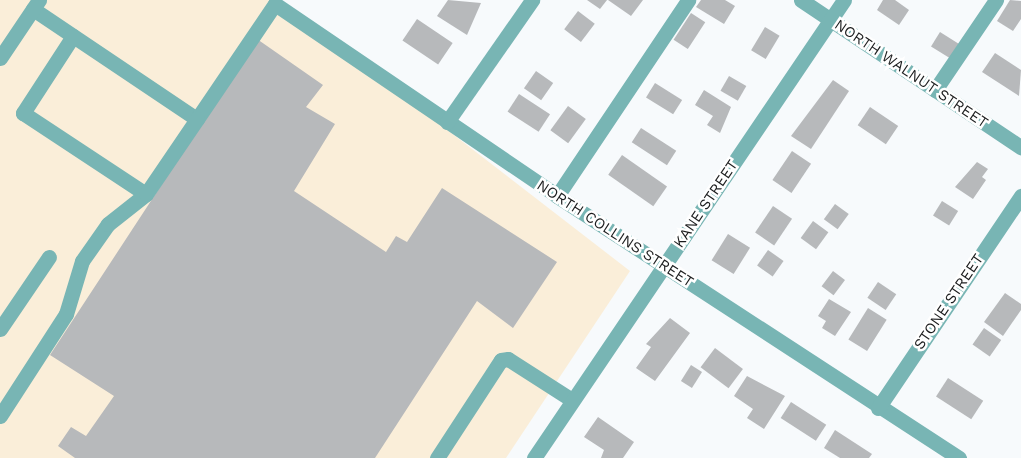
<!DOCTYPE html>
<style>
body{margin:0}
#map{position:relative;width:1021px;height:458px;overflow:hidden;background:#f7fafc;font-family:"Work Sans",sans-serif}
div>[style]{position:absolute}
.industrial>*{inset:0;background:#faeed9}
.building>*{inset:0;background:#b7b9bb;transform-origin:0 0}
.minor>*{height:15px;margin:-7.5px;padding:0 7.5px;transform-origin:7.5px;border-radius:7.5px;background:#78b5b4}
span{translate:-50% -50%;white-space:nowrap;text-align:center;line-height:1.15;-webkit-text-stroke:5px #fff;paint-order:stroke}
.street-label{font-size:15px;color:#1b1c1d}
</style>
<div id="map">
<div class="industrial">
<i style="clip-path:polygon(0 0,279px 0,630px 271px,506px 458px,0 458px)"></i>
</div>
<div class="building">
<i style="clip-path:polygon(448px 0,481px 3px,467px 35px,437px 16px)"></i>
<i style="clip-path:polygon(587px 0,607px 0,600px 9px)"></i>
<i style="clip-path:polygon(608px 0,643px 0,631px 16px)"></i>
<i style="clip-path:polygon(701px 0,725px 0,735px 6px,724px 24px,696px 7px)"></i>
<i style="clip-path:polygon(883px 0,895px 0,909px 10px,899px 25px,877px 10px)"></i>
<i style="clip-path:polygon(1010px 0,1021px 1px,1021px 19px,1013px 31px,997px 21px)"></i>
<i style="left:578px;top:11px;width:21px;height:23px;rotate:37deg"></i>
<i style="left:691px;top:13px;width:17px;height:32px;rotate:33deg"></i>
<i style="left:417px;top:19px;width:43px;height:26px;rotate:34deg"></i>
<i style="left:765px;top:27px;width:17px;height:27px;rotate:31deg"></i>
<i style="left:940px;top:32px;width:22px;height:17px;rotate:32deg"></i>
<i style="clip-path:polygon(257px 39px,323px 85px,306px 107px,335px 124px,294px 191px,386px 252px,396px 236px,407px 242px,442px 188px,557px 262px,513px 328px,477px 301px,375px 458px,75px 458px,58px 446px,71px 427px,86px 436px,114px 396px,50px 355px)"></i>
<i style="clip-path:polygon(995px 53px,1021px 70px,1019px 96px,982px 72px)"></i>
<i style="left:536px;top:71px;width:21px;height:21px;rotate:35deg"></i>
<i style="left:729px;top:76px;width:20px;height:17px;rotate:30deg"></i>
<i style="clip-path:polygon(833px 80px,849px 91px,811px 149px,791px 136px)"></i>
<i style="left:655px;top:83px;width:32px;height:17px;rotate:32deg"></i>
<i style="clip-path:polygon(704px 90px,731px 107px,720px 133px,707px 125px,713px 116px,695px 105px)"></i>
<i style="left:519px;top:94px;width:37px;height:21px;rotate:33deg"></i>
<i style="left:568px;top:106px;width:22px;height:30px;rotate:36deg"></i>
<i style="left:870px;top:107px;width:34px;height:22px;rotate:34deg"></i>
<i style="left:641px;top:128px;width:42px;height:17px;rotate:33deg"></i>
<i style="left:792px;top:151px;width:23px;height:35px;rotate:34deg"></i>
<i style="left:622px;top:155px;width:55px;height:24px;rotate:35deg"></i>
<i style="clip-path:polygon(977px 162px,988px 169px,982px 177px,986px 180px,973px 199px,955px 187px)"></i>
<i style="left:942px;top:201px;width:19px;height:17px;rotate:32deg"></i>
<i style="left:835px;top:204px;width:17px;height:19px;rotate:36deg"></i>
<i style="left:773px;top:206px;width:23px;height:32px;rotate:34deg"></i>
<i style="left:813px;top:221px;width:19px;height:21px;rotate:36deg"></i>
<i style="left:728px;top:234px;width:26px;height:31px;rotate:32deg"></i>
<i style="left:768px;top:250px;width:19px;height:19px;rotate:35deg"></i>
<i style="left:833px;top:271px;width:15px;height:19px;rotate:37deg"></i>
<i style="left:878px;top:282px;width:22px;height:19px;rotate:34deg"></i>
<i style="clip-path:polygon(1005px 293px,1021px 304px,1021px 310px,1003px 336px,984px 322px)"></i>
<i style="clip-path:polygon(829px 299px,851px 312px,835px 336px,822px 328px,826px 321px,818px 316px)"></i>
<i style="left:868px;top:308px;width:22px;height:37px;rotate:32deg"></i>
<i style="clip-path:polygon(670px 318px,690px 333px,655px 381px,636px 368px,651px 347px,646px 344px)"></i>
<i style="left:984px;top:328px;width:21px;height:20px;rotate:35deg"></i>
<i style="left:715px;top:348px;width:35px;height:24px;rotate:37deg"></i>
<i style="left:691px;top:365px;width:13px;height:19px;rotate:32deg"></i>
<i style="clip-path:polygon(747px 376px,785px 396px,764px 429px,747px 418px,753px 409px,734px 396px)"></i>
<i style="left:948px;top:378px;width:42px;height:22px;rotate:33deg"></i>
<i style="left:791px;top:402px;width:42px;height:19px;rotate:33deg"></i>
<i style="clip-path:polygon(598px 417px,634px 442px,623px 458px,601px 458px,604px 450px,584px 437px)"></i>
<i style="clip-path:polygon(835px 430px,872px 454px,869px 458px,840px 458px,824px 448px)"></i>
</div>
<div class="minor">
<i style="left:801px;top:0;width:265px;rotate:33.8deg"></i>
<i style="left:275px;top:4px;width:341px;rotate:34.2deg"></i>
<i style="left:557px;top:196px;width:480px;rotate:33.1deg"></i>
<i style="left:33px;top:9px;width:197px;rotate:33.9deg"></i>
<i style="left:197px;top:119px;width:139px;rotate:-55.9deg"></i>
<i style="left:73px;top:36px;width:92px;rotate:123deg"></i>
<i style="left:23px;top:113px;width:147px;rotate:33.4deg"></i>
<i style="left:0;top:58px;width:70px;rotate:-56.1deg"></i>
<i style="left:935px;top:90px;width:109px;rotate:-55.9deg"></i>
<i style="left:447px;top:122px;width:149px;rotate:-55.1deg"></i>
<i style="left:557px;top:196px;width:236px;rotate:-56.2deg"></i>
<i style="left:0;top:329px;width:87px;rotate:-55.8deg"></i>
<i style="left:878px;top:408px;width:256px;rotate:-56deg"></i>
<i style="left:0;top:416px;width:121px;rotate:-57.1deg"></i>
<i style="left:66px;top:314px;width:55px;rotate:-73.2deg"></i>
<i style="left:82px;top:261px;width:45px;rotate:-54.9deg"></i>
<i style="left:108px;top:224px;width:48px;rotate:-38.3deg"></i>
<i style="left:146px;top:194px;width:91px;rotate:-55.8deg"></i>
<i style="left:437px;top:458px;width:117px;rotate:-56.9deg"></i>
<i style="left:501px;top:360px;width:7px;rotate:-8deg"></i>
<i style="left:508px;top:359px;width:76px;rotate:32.6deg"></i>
<i style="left:534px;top:458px;width:553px;rotate:-55.91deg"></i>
</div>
<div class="street-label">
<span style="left:911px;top:74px;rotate:34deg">NORTH WALNUT STREET</span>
<span style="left:706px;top:204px;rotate:-56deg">KANE STREET</span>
<span style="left:615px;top:234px;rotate:33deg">NORTH COLLINS STREET</span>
<span style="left:949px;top:302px;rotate:-56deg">STONE STREET</span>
</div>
</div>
